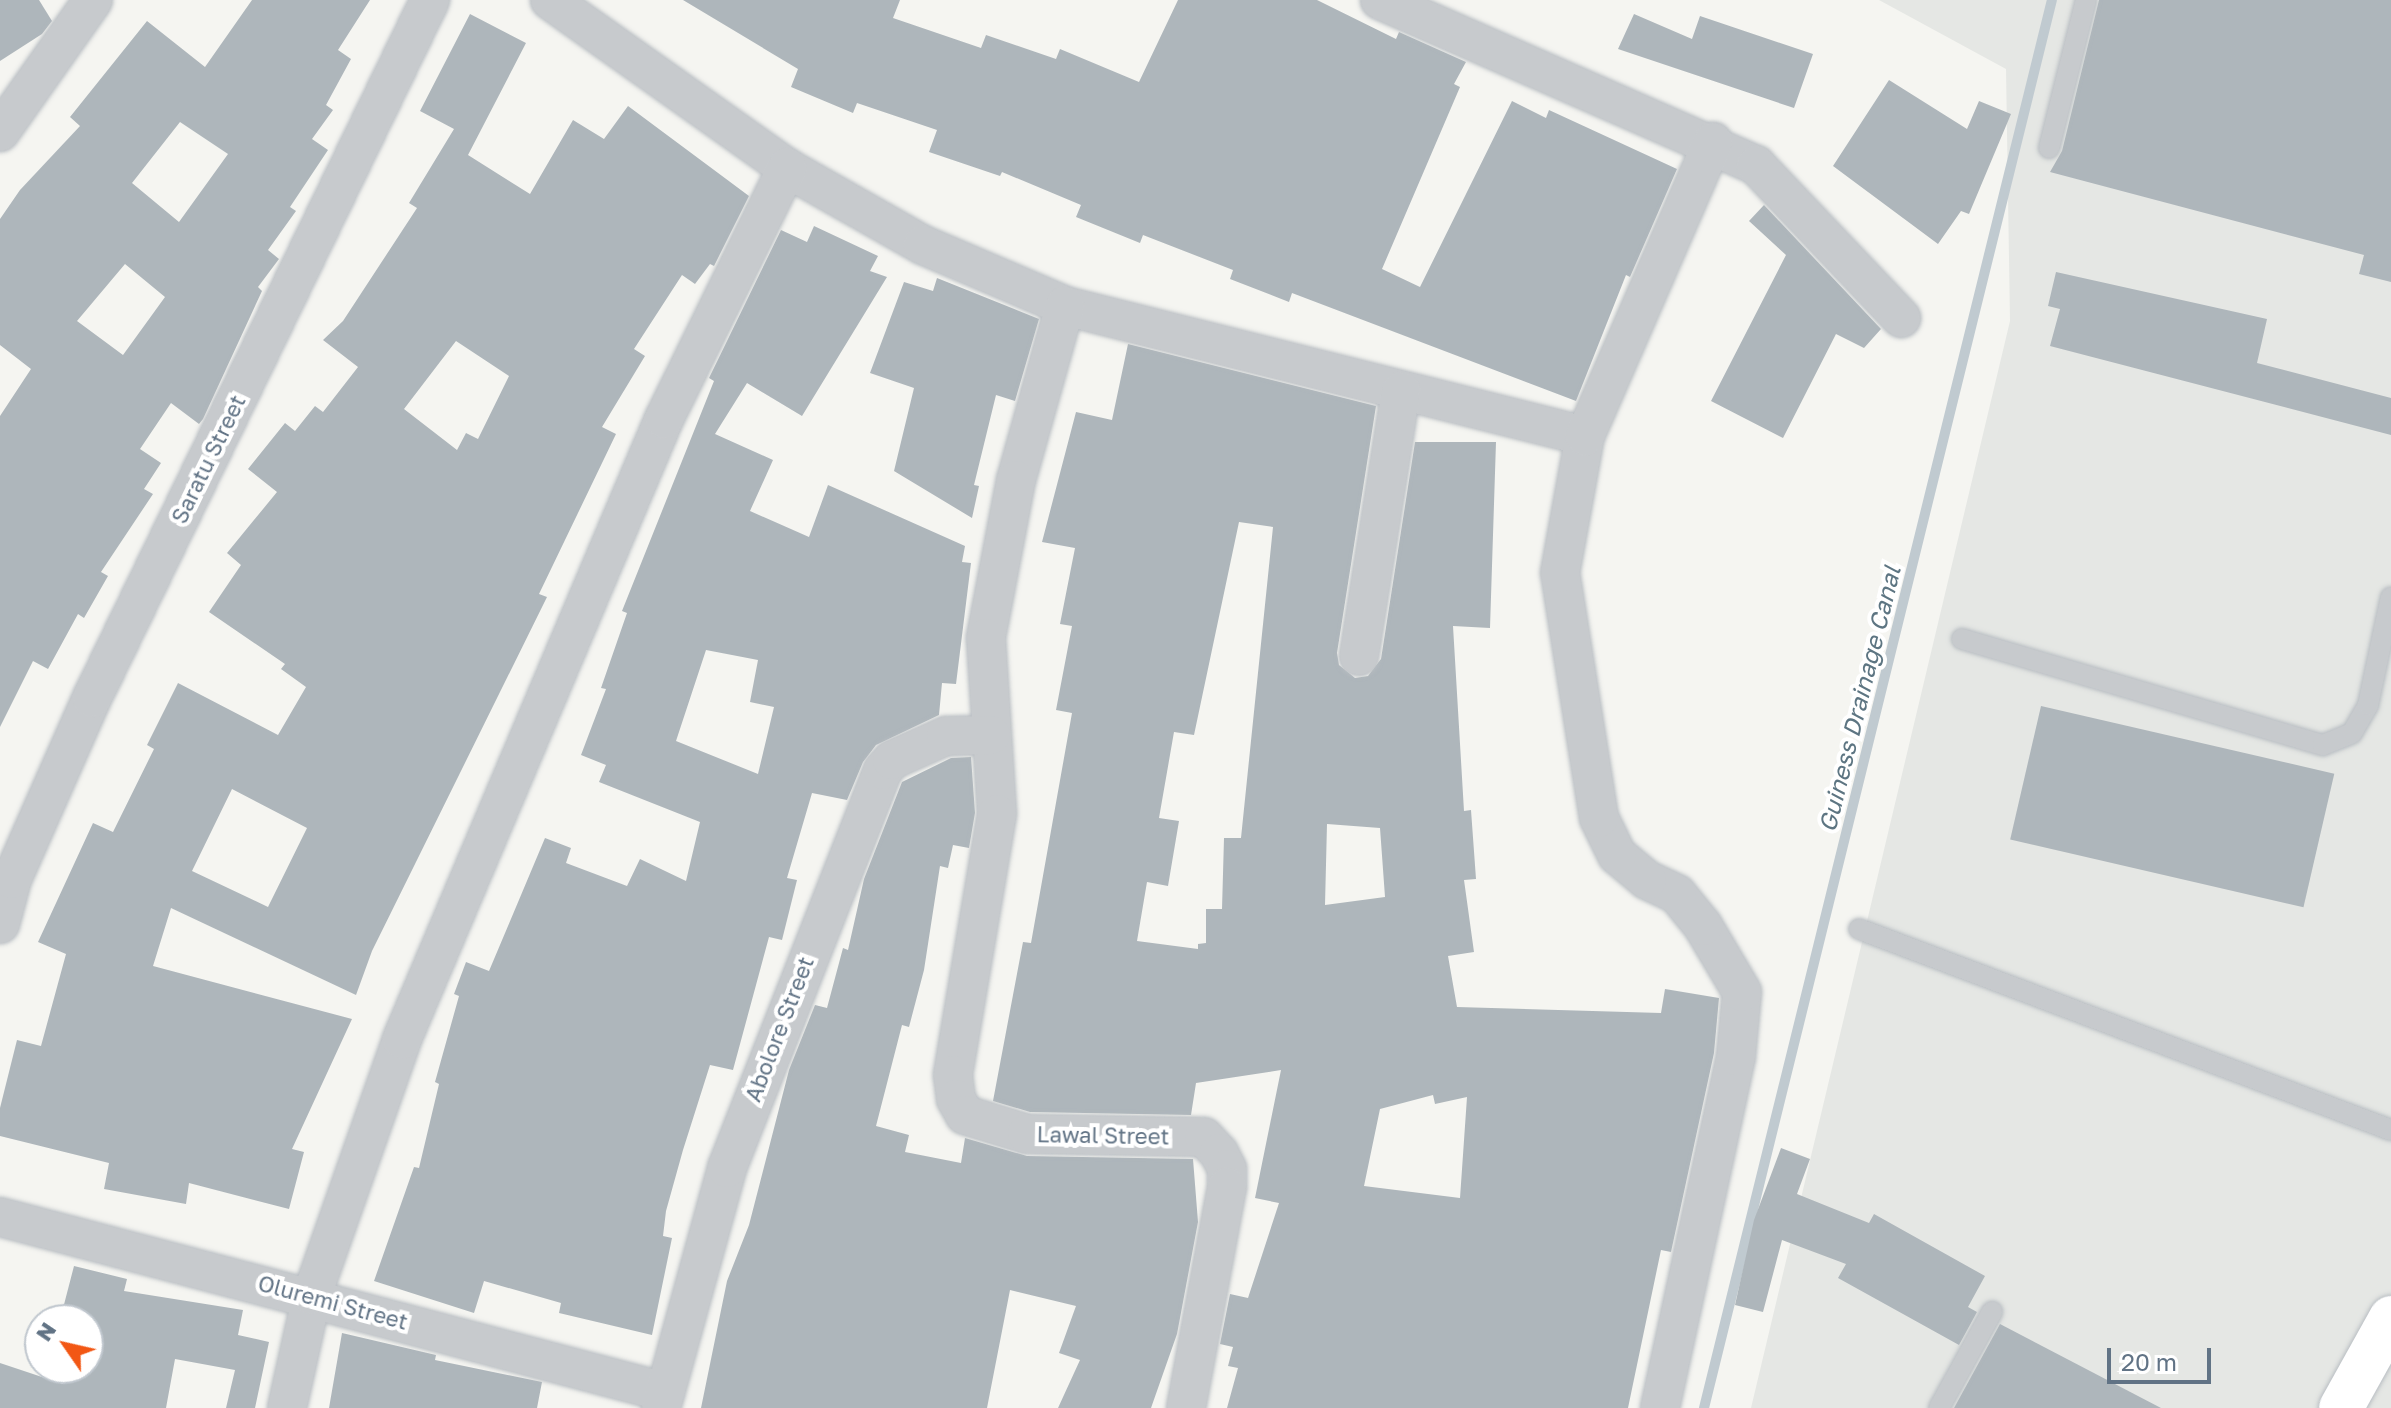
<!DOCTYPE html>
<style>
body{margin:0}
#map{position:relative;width:2391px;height:1408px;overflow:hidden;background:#f5f5f1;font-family:"Golos Text",sans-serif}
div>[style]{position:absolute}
.built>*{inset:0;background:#e5e7e4}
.stream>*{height:10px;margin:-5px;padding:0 5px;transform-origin:5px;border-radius:5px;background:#c0cad0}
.building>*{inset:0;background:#aeb6bb;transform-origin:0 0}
.roads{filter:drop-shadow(0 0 2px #b8bdc2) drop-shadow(0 0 2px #b8bdc2)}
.lane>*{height:20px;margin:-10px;padding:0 10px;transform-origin:10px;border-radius:10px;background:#c7cacd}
.street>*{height:38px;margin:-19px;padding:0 19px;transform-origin:19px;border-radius:19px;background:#c7cacd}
.secondary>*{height:44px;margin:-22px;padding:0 22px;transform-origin:22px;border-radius:22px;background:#fff}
span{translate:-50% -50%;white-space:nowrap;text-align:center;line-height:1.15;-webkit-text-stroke:8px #fff;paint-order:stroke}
.street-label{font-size:22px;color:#617385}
.water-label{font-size:24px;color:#5d7582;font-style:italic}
.north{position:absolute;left:24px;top:1304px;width:80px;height:80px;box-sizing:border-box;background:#fff;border:2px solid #c0c7ce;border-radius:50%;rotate:304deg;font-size:22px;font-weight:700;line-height:32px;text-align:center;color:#617385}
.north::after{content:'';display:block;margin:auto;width:28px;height:36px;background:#f25714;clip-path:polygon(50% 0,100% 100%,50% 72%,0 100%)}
.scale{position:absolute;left:2107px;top:1348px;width:104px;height:36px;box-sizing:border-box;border:4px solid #617385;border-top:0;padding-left:10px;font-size:24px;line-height:28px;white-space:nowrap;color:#617385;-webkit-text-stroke:6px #fff;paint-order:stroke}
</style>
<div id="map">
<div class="built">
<i style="clip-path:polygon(1879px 0,2391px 0,2391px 1408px,1751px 1408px,2010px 321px,2006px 69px)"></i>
</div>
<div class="stream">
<i style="left:1704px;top:1408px;width:1450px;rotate:-76.12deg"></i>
</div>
<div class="building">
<i style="clip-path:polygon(0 0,39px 0,52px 21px,42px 34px,0 61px)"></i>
<i style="clip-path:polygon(evenodd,252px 0,370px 0,338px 50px,351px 59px,326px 105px,333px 110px,312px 139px,328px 150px,290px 207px,296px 211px,268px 250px,279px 259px,258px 287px,262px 291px,203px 419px,199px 424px,171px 403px,140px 449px,161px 463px,144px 489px,153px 494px,101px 572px,108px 576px,84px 618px,78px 614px,48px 669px,33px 661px,0 727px,0 416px,31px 369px,0 345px,0 219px,20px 190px,80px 126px,70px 117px,147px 21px,205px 67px,252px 0,180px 122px,228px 154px,179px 222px,132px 183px,180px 122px,252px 0,125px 264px,165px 297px,123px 355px,77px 321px,125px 264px)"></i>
<i style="clip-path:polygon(683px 0,900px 0,893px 18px,981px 48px,986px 35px,1056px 59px,1060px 49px,1139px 82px,1178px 0,1317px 0,1396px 39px,1399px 32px,1466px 62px,1454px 84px,1460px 87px,1382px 269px,1420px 287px,1512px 101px,1546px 118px,1549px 110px,1677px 169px,1630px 277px,1626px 275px,1576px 401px,1292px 293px,1289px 302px,1230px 279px,1233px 270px,1143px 235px,1140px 243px,1076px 217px,1081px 205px,1002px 172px,1000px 176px,929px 152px,937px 130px,857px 103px,853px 113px,791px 87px,798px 69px)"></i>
<i style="clip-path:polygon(2099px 0,2391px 0,2391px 282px,2359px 274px,2364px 255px,2050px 172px,2062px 151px)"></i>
<i style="clip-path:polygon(evenodd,470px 14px,526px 43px,468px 155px,530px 194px,573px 120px,604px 139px,628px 106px,749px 196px,714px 266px,710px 264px,695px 284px,682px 275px,634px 349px,645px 356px,602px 427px,616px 434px,539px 594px,547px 597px,372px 951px,356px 995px,171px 908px,153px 966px,352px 1019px,292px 1149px,304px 1152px,289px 1209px,189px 1183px,186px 1204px,104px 1189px,109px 1163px,0 1136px,0 1108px,17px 1040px,41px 1046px,66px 954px,38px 942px,93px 823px,113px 832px,154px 749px,147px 745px,178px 683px,278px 735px,306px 687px,281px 669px,285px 664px,209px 612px,241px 565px,227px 553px,277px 492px,248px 469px,285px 423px,295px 431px,315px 406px,323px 412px,358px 367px,323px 340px,343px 321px,417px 208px,409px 203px,454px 129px,420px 111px,470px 14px,456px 341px,509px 376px,478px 439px,466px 433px,457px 450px,404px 409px,456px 341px,470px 14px,232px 789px,307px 828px,268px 907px,192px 871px,232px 789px)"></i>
<i style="clip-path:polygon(1634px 14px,1692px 39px,1700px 16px,1813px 54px,1794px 108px,1618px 49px)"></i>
<i style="clip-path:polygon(1889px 80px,1967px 129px,1979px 101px,2011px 114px,1969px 214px,1961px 211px,1938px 244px,1833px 166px)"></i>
<i style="clip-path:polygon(1764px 205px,1881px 329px,1864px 348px,1836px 334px,1783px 438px,1711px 401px,1786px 255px,1749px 221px)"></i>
<i style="clip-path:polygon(evenodd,814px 226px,878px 256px,870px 271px,887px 277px,802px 416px,747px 383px,715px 434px,773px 460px,750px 511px,809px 537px,828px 485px,965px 546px,962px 562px,971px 563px,956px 684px,942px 683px,939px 715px,876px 745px,863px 762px,847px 800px,812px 793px,787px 878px,797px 880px,782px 940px,769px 937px,733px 1070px,710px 1065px,683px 1150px,666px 1211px,663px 1236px,672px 1238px,652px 1335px,559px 1313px,561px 1303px,484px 1281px,474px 1313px,374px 1281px,414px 1167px,419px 1168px,439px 1084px,435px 1082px,459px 996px,454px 994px,466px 962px,489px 971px,545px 838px,571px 848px,566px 863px,627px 886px,640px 859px,686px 881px,700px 822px,599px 782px,606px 765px,581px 755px,606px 689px,601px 688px,627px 613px,622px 611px,714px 381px,709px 378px,781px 230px,807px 242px,814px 226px,706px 650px,758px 660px,750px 702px,774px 707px,758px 774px,676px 741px,706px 650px)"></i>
<i style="clip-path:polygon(2056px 272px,2267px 319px,2257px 363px,2391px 398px,2391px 435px,2050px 346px,2060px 309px,2048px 306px)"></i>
<i style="clip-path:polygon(937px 278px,1039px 319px,1015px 401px,996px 395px,974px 485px,979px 486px,972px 518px,894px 471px,914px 388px,870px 373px,904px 282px,933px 291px)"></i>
<i style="clip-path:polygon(evenodd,1128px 344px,1376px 406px,1337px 653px,1339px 665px,1355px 678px,1368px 676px,1381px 659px,1415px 442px,1496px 442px,1490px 628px,1453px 626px,1464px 811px,1471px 810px,1476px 879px,1464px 880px,1474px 952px,1448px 956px,1457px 1007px,1661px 1013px,1665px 989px,1719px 998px,1714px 1053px,1671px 1252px,1661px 1250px,1628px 1408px,1227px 1408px,1238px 1368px,1228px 1366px,1233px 1347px,1220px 1344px,1230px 1294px,1248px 1298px,1279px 1203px,1255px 1198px,1281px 1070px,1196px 1083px,1191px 1115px,1030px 1112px,993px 1101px,1023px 942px,1031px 943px,1072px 713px,1056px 710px,1072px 626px,1060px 624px,1075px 548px,1042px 542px,1076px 412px,1112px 420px,1128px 344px,1239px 522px,1273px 527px,1241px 838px,1224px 838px,1222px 909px,1206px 909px,1206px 943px,1198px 944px,1198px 949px,1137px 941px,1147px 882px,1168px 886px,1179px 821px,1159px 818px,1174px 732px,1194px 735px,1239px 522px,1128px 344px,1327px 824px,1380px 828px,1385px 897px,1325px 905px,1327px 824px,1128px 344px,1433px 1095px,1435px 1104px,1467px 1097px,1460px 1198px,1364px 1186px,1380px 1109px,1433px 1095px)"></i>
<i style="left:2041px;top:706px;width:301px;height:137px;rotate:13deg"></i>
<i style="clip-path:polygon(971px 757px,975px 813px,969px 848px,953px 845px,948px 868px,940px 866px,924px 970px,909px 1027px,902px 1025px,876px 1126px,909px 1135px,905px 1152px,961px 1163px,965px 1138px,1027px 1156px,1193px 1159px,1198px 1222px,1177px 1334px,1151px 1408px,1058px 1408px,1080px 1360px,1059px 1353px,1076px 1306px,1010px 1290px,987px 1408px,701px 1408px,727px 1281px,749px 1225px,789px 1070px,815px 1005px,827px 1008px,843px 948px,848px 950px,864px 879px,902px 782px,951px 758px)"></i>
<i style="clip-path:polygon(1781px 1148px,1810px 1159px,1797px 1194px,1869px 1223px,1874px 1214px,1985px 1276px,1968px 1307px,1977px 1312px,1959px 1345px,1838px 1278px,1846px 1264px,1782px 1240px,1763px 1312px,1735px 1305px,1754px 1220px)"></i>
<i style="clip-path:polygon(74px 1266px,127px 1279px,124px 1291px,243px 1310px,238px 1335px,269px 1342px,255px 1408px,226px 1408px,235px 1370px,175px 1359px,166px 1408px,0 1408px,0 1363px,63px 1384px,69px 1368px,88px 1368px,88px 1320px,60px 1320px)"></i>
<i style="clip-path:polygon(2000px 1324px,2161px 1408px,1954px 1408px)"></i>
<i style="clip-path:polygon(342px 1333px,436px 1355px,435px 1360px,542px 1382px,537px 1408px,329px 1408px)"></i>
</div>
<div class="roads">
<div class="lane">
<i style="left:2049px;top:148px;width:153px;rotate:-76deg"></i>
<i style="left:1962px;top:639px;width:376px;rotate:16.4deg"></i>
<i style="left:2323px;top:745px;width:31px;rotate:-22deg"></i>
<i style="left:2352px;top:733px;width:32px;rotate:-60deg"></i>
<i style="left:2368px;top:705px;width:110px;rotate:-78deg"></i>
<i style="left:1859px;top:929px;width:569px;rotate:20.7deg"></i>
<i style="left:1939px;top:1408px;width:110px;rotate:-61.1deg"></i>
</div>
<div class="street">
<i style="left:550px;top:0;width:291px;rotate:35.3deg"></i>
<i style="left:787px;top:168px;width:156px;rotate:29.5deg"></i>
<i style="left:923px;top:245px;width:155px;rotate:23.2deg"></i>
<i style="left:1065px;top:306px;width:536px;rotate:14.04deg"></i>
<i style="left:1380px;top:0;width:411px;rotate:23.7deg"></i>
<i style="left:1756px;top:165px;width:211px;rotate:46.5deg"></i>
<i style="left:0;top:132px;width:161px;rotate:-54.8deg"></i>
<i style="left:1065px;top:306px;width:181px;rotate:105.7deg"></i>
<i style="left:1016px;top:480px;width:161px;rotate:100.8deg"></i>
<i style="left:986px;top:638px;width:176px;rotate:86.4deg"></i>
<i style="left:997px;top:814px;width:265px;rotate:99.6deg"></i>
<i style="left:953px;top:1075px;width:24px;rotate:83deg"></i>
<i style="left:956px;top:1099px;width:18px;rotate:61deg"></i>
<i style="left:965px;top:1115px;width:65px;rotate:17deg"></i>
<i style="left:1027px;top:1134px;width:177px;rotate:1deg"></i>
<i style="left:1204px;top:1137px;width:22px;rotate:47deg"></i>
<i style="left:1219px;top:1153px;width:18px;rotate:63deg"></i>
<i style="left:1227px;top:1169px;width:18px;rotate:90deg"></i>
<i style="left:1227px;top:1187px;width:225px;rotate:100.5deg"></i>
<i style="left:1359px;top:656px;width:268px;rotate:-81deg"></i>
<i style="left:0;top:924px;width:47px;rotate:-75.1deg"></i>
<i style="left:12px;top:879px;width:198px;rotate:-66.2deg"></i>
<i style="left:92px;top:698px;width:776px;rotate:-64.16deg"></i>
<i style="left:0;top:1217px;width:688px;rotate:14.74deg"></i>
<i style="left:287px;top:1408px;width:116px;rotate:-77.5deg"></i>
<i style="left:312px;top:1295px;width:271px;rotate:-70.6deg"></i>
<i style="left:402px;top:1039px;width:673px;rotate:-67.09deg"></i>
<i style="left:664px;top:419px;width:280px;rotate:-63.9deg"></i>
<i style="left:661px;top:1408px;width:249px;rotate:-74.6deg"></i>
<i style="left:727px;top:1168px;width:427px;rotate:-68.6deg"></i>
<i style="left:883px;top:770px;width:13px;rotate:-48deg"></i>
<i style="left:892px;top:760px;width:59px;rotate:-24deg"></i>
<i style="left:946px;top:736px;width:45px;rotate:-1.3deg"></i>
<i style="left:1660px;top:1408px;width:360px;rotate:-77.8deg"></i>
<i style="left:1736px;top:1056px;width:64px;rotate:-84.6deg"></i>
<i style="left:1742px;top:992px;width:77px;rotate:-120.6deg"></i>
<i style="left:1703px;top:926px;width:41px;rotate:-129.1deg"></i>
<i style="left:1677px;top:894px;width:33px;rotate:-155deg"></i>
<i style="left:1647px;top:880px;width:39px;rotate:-140deg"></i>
<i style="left:1617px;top:855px;width:41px;rotate:-115.9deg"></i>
<i style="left:1599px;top:818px;width:248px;rotate:-99deg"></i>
<i style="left:1560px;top:573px;width:139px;rotate:-79.7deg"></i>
<i style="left:1585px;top:436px;width:321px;rotate:-66.5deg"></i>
</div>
<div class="secondary">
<i style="left:2341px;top:1408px;width:103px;rotate:-60.9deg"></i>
</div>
</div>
<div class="street-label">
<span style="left:208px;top:459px;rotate:-64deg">Saratu Street</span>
<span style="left:779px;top:1029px;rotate:-69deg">Abolore Street</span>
<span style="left:1103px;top:1135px;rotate:1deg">Lawal Street</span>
<span style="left:333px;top:1302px;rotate:15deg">Oluremi Street</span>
</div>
<div class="water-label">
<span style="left:1859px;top:699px;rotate:-76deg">Guiness Drainage Canal</span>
</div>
<div class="north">N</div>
<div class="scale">20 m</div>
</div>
